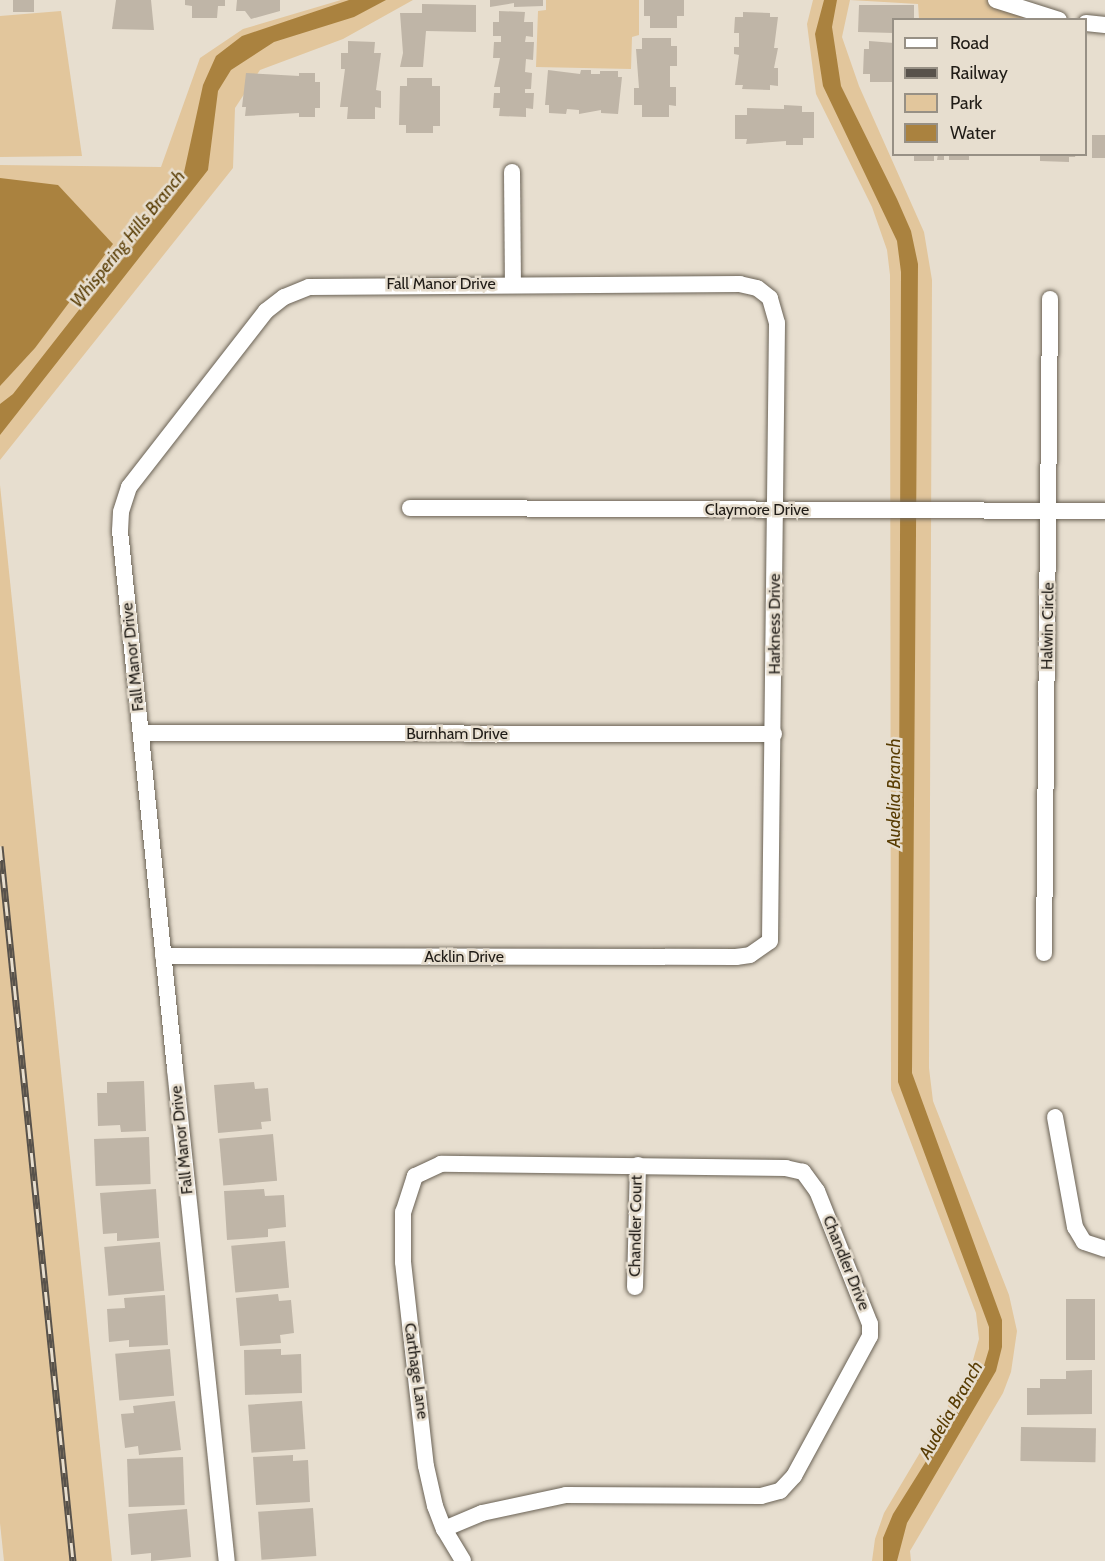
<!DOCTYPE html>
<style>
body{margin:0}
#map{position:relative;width:1105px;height:1561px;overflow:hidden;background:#e7decf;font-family:Cabin,sans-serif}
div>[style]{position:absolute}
.green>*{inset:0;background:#e2c69c}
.water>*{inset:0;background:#aa823f}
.building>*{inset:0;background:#bfb5a7;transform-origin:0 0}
.roads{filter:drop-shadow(0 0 2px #6a6255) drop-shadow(0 0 2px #6a6255)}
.minor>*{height:16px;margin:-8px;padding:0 8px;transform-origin:8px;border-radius:8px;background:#fff}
.rail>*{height:7px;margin-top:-3.5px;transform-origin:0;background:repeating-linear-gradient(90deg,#e7decf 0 14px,#58524b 0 28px);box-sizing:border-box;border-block:2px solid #58524b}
span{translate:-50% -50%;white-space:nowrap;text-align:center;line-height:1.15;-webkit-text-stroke:5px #e7decf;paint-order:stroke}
.street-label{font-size:16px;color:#201c17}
.water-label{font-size:18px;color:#593d04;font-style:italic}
.legend{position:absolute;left:892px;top:18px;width:195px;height:138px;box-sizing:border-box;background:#e7decf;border:2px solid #979085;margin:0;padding:8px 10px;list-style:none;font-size:18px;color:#201c17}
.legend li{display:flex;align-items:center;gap:12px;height:30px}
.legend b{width:30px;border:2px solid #979085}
</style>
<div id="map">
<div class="green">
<i style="clip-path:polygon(341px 0,413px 0,343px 39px,260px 70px,235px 108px,233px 168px,0 460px,0 165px,161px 167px,200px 58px,243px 29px)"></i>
<i style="clip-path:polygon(546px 0,639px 0,639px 35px,632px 37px,631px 69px,536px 67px,538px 11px,546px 10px)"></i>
<i style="clip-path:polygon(813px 0,1024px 0,1023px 20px,919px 19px,918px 4px,850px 0,842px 37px,859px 86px,924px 232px,932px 280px,929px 1068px,933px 1101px,1009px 1295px,1017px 1331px,1011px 1372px,1003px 1393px,910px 1551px,911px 1561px,872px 1561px,875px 1539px,884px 1513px,971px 1367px,979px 1339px,976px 1313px,891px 1090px,890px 275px,887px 250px,872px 207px,816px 94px,807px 24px)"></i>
<i style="clip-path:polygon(61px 11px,82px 156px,0 157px,0 16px)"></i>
<i style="clip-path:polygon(0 485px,112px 1561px,4px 1561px,0 1523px)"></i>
</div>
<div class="water">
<i style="clip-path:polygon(349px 0,386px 0,354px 17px,274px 42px,231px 70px,218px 91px,208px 170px,0 435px,0 404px,13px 394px,183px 177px,203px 85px,216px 56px,242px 36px)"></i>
<i style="clip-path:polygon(824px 0,837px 0,832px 27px,841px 86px,897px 199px,911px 231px,918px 264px,912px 1073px,1002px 1320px,1002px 1347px,996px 1371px,907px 1523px,897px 1561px,883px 1561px,883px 1538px,893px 1514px,982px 1372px,989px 1349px,989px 1327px,898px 1082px,901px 272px,897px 241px,823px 86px,815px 34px)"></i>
<i style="clip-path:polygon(0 178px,58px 185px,113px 244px,35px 348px,0 386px)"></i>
</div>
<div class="building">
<i style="left:13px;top:0;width:21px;height:12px"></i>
<i style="clip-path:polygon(116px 0,151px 0,154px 30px,112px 29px)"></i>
<i style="clip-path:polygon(185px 0,225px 0,225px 6px,218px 6px,217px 18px,192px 18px,192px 6px,185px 5px)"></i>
<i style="clip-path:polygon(237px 0,280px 0,280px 11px,251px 19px,245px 11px,236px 11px)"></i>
<i style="clip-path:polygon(490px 0,543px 0,543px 6px,514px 7px,514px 3px,490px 7px)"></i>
<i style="clip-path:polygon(644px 0,684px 0,684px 16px,677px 16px,677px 28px,650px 28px,650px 16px,644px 16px)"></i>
<i style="clip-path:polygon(422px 4px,476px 5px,476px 32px,426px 31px,423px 67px,400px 67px,403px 53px,400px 13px,422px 13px)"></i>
<i style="clip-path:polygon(859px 5px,914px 5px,914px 20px,894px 20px,894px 33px,858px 32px)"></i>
<i style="clip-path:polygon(499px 11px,525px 12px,524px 22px,533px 22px,533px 37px,526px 36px,525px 42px,534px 42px,533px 60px,526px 59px,525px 72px,532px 73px,531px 89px,525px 89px,525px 93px,534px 93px,533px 109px,526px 108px,526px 117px,499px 116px,500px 108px,493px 108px,494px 93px,500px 93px,500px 87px,494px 87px,500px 58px,493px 58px,494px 42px,501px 42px,501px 36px,493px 36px,493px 22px,499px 22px)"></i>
<i style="clip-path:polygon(743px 12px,770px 13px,770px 17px,778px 17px,774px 48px,778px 48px,774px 68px,778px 68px,778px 86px,770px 85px,770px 90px,742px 89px,743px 85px,735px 85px,739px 55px,734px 54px,734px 47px,739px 47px,739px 33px,734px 33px,735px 17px,743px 17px)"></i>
<i style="clip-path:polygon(642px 38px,671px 38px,671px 46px,677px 46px,677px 66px,670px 66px,670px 87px,676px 87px,676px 106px,669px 105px,669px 117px,642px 117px,642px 105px,634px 105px,634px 88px,639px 88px,636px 49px,642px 49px)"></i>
<i style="clip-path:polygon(348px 41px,375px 42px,374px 53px,381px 53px,376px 90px,381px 91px,381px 108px,375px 107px,375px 119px,347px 119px,348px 107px,340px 107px,345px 69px,341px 69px,341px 53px,348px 53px)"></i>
<i style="clip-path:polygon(869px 41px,894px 43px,894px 82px,870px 82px,870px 74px,863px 74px,864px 49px,869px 49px)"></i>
<i style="clip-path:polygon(548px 70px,580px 74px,581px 70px,591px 70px,591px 74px,600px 74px,600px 71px,618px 71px,618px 77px,622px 77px,618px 114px,601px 113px,601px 110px,579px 114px,579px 110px,567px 109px,566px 114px,549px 113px,549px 105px,545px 105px)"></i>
<i style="clip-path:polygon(246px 73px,299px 76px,299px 73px,315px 73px,315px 82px,320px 82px,320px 108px,315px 108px,315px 117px,299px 117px,299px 113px,245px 116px,246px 107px,242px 107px)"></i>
<i style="clip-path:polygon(407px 78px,432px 78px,432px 86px,440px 86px,440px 126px,433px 126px,433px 133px,406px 133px,406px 125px,399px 125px,400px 86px,407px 86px)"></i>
<i style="clip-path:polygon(784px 105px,802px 106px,802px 112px,814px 112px,814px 138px,803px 138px,803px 145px,786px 145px,786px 141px,746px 144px,747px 139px,735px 139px,735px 115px,747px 115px,747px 108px,784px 109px)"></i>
<i style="left:1092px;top:135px;width:13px;height:23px"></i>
<i style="left:914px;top:154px;width:20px;height:7px"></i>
<i style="clip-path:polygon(938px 154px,944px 154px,944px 160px,937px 160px)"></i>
<i style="left:949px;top:154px;width:20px;height:6px"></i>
<i style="clip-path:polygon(1040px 154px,1076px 154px,1075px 157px,1069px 157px,1069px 162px,1040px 161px)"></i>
<i style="clip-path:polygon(144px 1081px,146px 1131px,121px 1132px,120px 1125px,98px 1126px,97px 1093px,107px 1093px,107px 1082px)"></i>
<i style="clip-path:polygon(254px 1082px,255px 1089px,268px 1088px,271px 1121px,261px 1122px,262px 1129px,218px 1133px,214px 1085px)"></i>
<i style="left:273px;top:1134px;width:47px;height:54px;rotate:85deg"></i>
<i style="left:149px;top:1137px;width:47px;height:55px;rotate:88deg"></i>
<i style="clip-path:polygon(156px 1189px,159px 1238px,117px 1241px,117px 1233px,103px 1234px,100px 1193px)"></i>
<i style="clip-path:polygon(264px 1189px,265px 1196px,284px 1195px,286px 1227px,268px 1229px,268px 1237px,227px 1240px,224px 1191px)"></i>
<i style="left:285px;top:1241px;width:47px;height:54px;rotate:85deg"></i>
<i style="left:160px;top:1242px;width:49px;height:56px;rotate:85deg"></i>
<i style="clip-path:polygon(278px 1294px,279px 1301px,291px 1300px,294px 1333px,280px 1335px,281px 1343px,240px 1346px,236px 1298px)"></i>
<i style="clip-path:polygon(165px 1295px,168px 1345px,129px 1347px,129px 1340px,109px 1342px,107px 1309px,125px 1308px,124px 1298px)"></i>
<i style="left:1066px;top:1299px;width:29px;height:61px"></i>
<i style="left:170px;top:1349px;width:47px;height:55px;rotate:85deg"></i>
<i style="clip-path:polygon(281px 1349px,281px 1355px,301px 1354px,302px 1393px,245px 1395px,244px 1350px)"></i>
<i style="clip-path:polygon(1092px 1370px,1092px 1414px,1027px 1415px,1027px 1388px,1040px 1388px,1040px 1379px,1066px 1379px,1066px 1371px)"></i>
<i style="clip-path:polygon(175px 1401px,181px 1450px,139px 1455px,138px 1446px,125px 1448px,121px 1414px,134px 1413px,133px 1406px)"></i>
<i style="left:302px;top:1401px;width:48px;height:54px;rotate:86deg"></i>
<i style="left:1021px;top:1427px;width:75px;height:34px;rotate:1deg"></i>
<i style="clip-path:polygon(293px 1455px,293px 1461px,308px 1460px,310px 1502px,256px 1505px,253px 1457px)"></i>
<i style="left:183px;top:1457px;width:48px;height:56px;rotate:88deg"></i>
<i style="left:313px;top:1508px;width:48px;height:55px;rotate:86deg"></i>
<i style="clip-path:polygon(187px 1509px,191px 1557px,151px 1561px,151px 1553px,131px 1555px,128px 1514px)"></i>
</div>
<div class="roads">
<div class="minor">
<i style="left:996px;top:0;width:66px;rotate:17.6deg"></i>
<i style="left:1086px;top:23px;width:19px;rotate:6deg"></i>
<i style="left:512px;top:172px;width:111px;rotate:89.5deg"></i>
<i style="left:410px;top:508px;width:695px;rotate:0.25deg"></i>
<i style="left:141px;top:733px;width:633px;rotate:0.09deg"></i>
<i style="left:1044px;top:953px;width:654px;rotate:-89.47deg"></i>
<i style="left:163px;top:956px;width:573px;rotate:0.1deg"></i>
<i style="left:736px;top:957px;width:14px;rotate:-8deg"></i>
<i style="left:750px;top:955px;width:24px;rotate:-35deg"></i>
<i style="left:770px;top:941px;width:618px;rotate:-89.35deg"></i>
<i style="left:777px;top:323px;width:26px;rotate:-106deg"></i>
<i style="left:770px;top:298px;width:16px;rotate:-142deg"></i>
<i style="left:757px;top:288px;width:17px;rotate:-167deg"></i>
<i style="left:740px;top:284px;width:431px;rotate:179.6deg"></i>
<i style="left:309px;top:287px;width:27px;rotate:158deg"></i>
<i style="left:284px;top:297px;width:23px;rotate:142deg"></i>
<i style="left:266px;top:311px;width:223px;rotate:127.9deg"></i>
<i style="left:129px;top:487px;width:26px;rotate:108deg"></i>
<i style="left:121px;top:512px;width:19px;rotate:93deg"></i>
<i style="left:120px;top:531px;width:541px;rotate:84.16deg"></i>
<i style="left:175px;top:1069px;width:495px;rotate:84deg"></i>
<i style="left:1055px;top:1117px;width:112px;rotate:79.7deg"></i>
<i style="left:1075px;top:1227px;width:17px;rotate:59deg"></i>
<i style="left:1084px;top:1242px;width:22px;rotate:18deg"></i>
<i style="left:635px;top:1287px;width:122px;rotate:-88.6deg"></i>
<i style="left:444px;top:1529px;width:41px;rotate:-22.8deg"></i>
<i style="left:482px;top:1513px;width:86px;rotate:-12.1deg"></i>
<i style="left:566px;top:1495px;width:195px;rotate:0.3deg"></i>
<i style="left:761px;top:1496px;width:20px;rotate:-15deg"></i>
<i style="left:780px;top:1491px;width:21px;rotate:-47deg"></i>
<i style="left:794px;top:1476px;width:159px;rotate:-61.5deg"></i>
<i style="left:870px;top:1336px;width:12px;rotate:-90deg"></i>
<i style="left:870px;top:1324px;width:143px;rotate:-111.7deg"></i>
<i style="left:817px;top:1191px;width:24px;rotate:-126deg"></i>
<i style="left:803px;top:1172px;width:17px;rotate:-167deg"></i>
<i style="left:786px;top:1168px;width:345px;rotate:-179.3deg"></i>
<i style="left:441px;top:1164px;width:29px;rotate:155deg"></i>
<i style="left:415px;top:1176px;width:38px;rotate:108deg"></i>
<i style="left:403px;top:1212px;width:50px;rotate:90deg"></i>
<i style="left:403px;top:1262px;width:205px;rotate:83.6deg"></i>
<i style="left:426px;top:1466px;width:41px;rotate:77.3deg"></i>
<i style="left:435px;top:1506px;width:25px;rotate:69deg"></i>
<i style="left:444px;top:1529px;width:37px;rotate:59deg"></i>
</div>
</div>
<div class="rail">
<i style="left:0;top:846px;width:719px;rotate:84.17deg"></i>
</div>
<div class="street-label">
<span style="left:441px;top:284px">Fall Manor Drive</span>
<span style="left:757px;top:510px">Claymore Drive</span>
<span style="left:775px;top:624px;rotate:-90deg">Harkness Drive</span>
<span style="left:1048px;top:626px;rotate:-89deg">Halwin Circle</span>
<span style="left:133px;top:657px;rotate:-96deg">Fall Manor Drive</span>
<span style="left:457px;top:734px">Burnham Drive</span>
<span style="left:464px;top:957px">Acklin Drive</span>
<span style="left:182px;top:1140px;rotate:-96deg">Fall Manor Drive</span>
<span style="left:636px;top:1226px;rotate:-89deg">Chandler Court</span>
<span style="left:846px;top:1263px;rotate:68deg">Chandler Drive</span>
<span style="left:416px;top:1371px;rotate:82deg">Carthage Lane</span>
</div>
<div class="water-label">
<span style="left:128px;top:239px;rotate:-51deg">Whispering Hills Branch</span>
<span style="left:894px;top:793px;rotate:-90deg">Audelia Branch</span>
<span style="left:951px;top:1410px;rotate:-60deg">Audelia Branch</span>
</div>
<ul class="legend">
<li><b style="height:8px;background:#fff"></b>Road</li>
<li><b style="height:8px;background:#58524b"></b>Railway</li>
<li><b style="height:16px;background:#e2c69c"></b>Park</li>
<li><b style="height:16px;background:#aa823f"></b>Water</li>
</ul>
</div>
